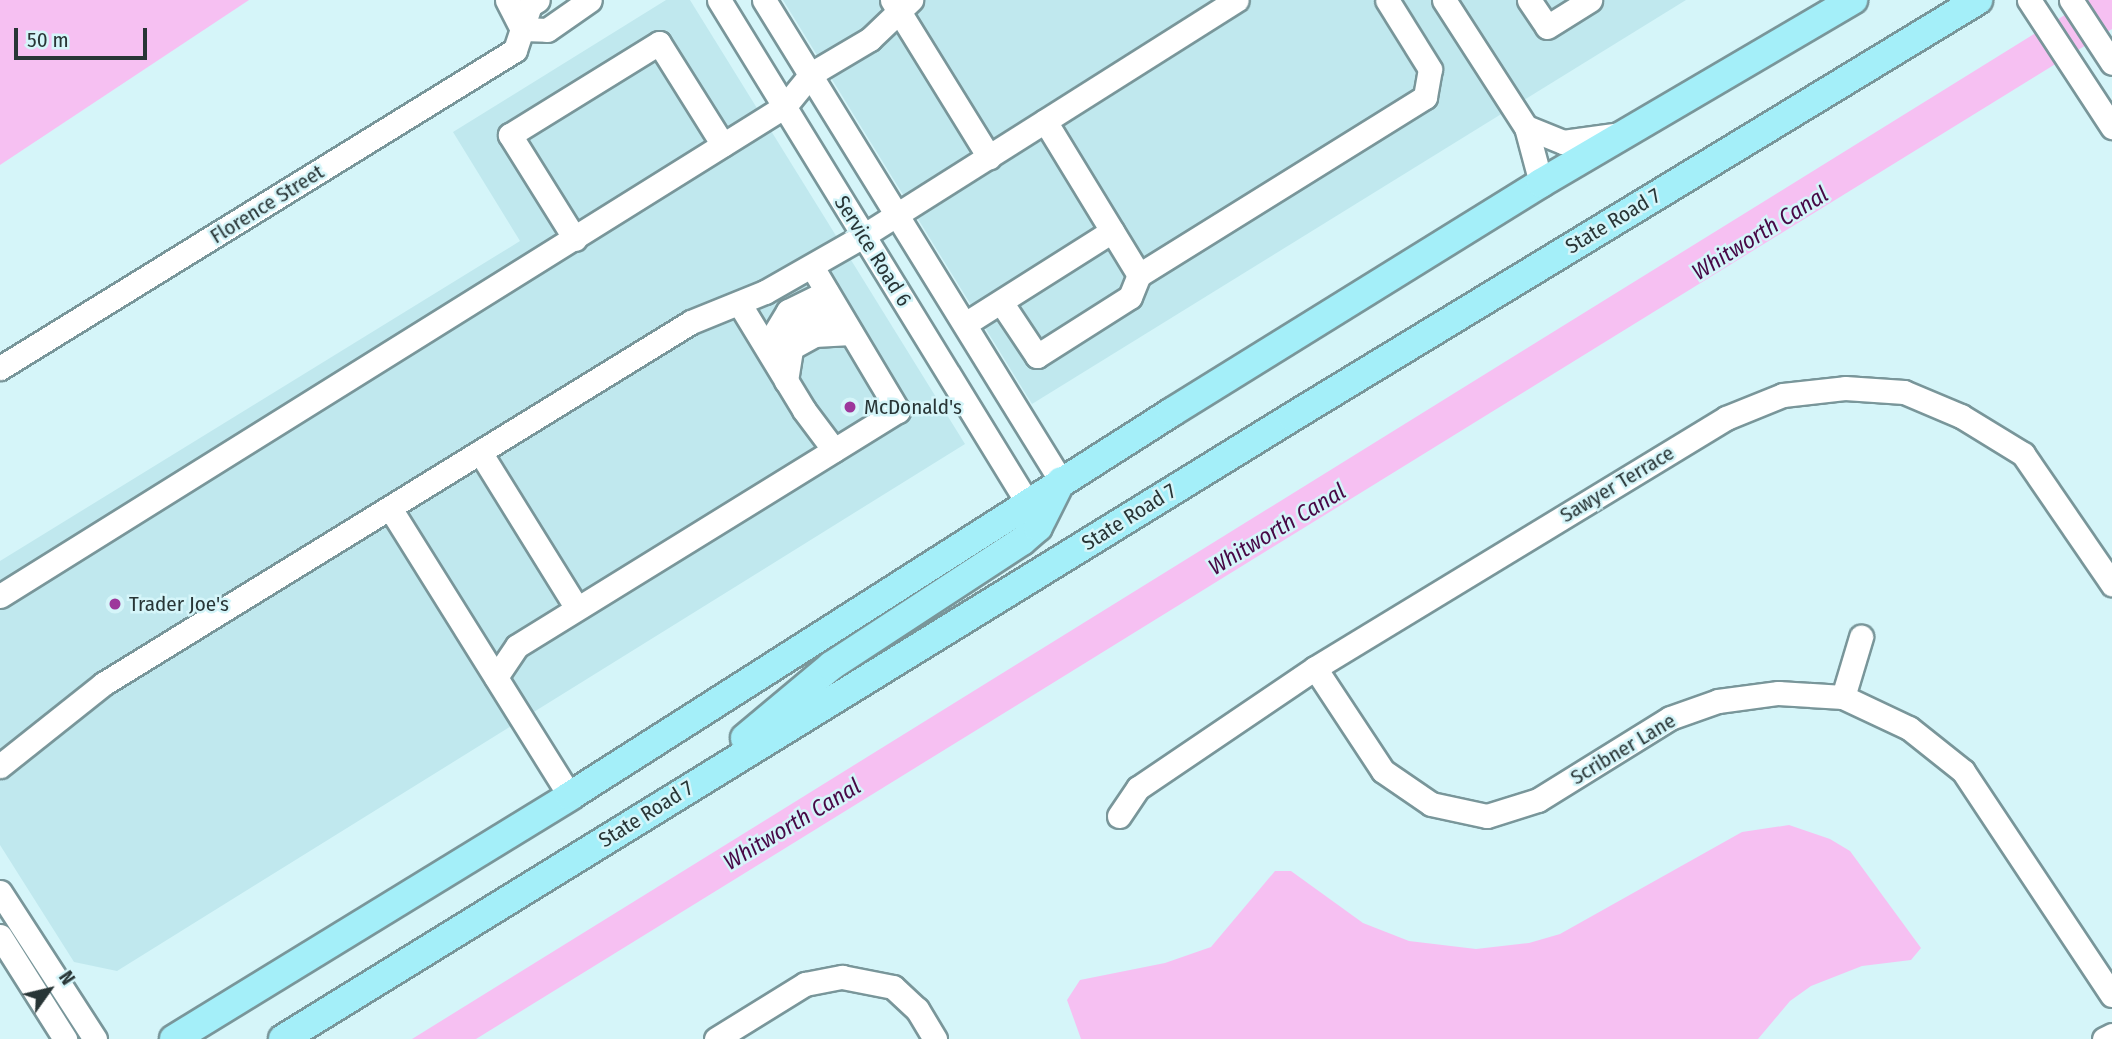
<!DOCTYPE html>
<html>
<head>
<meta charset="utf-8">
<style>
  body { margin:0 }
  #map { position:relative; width:2112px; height:1039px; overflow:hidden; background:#d5f5f9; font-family:"Fira Sans Condensed",sans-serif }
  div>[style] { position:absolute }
  .built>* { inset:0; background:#c0e8ee }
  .water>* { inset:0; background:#f6c0f2 }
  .roads { filter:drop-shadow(2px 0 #79969a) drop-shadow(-2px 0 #79969a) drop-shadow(0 2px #79969a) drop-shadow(0 -2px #79969a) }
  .minor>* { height:23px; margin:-11.5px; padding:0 11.5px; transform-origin:11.5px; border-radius:11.5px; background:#fff }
  .major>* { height:28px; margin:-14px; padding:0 14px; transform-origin:14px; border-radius:14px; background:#a4eff9 }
  .dots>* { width:19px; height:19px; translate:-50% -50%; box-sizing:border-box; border:4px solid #d5f5f9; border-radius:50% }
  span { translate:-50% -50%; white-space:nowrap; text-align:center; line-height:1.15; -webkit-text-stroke:5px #d5f5f9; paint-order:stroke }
  .street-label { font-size:21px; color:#283536 }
  .poi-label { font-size:21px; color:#283536 }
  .left { translate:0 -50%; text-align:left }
  .water-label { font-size:23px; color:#470846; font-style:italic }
  .north { position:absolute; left:14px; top:955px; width:70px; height:70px; -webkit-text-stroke:5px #d5f5f9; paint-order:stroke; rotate:56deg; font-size:19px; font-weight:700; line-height:28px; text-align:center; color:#283536 }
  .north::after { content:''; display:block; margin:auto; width:24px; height:32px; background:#283536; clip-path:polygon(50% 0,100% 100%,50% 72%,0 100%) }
  .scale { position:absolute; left:14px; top:28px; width:133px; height:32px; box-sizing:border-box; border:4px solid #283536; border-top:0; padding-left:9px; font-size:21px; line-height:24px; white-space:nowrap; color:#283536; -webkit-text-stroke:5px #d5f5f9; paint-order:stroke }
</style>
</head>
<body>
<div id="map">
  <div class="built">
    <i style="clip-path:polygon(666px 0,690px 0,965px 444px,117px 971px,74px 962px,0 845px,0 561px,520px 241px,453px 132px)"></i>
    <i style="clip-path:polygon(783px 0,1686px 0,1032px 404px)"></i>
  </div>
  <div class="water">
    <i style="clip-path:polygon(0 0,249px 0,0 165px)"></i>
    <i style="clip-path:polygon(2089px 0,2112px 0,2112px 29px,476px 1039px,412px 1039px)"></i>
    <i style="clip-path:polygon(1789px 825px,1830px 839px,1850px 851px,1921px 948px,1911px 960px,1862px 966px,1811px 986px,1790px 1001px,1758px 1039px,1081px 1039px,1067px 1000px,1080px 980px,1165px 963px,1211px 947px,1275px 871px,1291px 871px,1363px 923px,1409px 941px,1476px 949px,1529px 943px,1560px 934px,1742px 832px)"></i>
  </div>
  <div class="roads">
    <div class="minor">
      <i style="left:507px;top:0;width:33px;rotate:63deg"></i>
      <i style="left:719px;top:0;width:589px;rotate:58.47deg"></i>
      <i style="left:764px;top:0;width:565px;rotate:58.31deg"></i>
      <i style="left:892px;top:0;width:185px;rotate:58.3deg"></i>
      <i style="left:1444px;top:0;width:151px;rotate:57.2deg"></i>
      <i style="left:1526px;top:127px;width:58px;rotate:75deg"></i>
      <i style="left:1529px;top:0;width:32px;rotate:56deg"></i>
      <i style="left:1547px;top:27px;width:51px;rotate:-32.1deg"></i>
      <i style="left:2029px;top:0;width:152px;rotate:56.8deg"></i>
      <i style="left:2071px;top:0;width:75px;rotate:56.9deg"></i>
      <i style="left:522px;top:29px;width:25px;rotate:2deg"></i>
      <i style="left:547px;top:30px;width:52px;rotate:-34.9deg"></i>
      <i style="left:1045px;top:121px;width:180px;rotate:58.6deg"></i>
      <i style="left:1139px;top:275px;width:337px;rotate:-31.9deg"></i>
      <i style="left:1425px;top:97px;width:28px;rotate:-80deg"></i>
      <i style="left:1430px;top:69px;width:81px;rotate:-121.9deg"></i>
      <i style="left:1526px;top:127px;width:40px;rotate:22deg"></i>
      <i style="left:1563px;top:142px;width:59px;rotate:-7.9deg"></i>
      <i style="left:575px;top:239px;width:123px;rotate:-122deg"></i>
      <i style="left:510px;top:135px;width:175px;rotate:-31.7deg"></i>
      <i style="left:659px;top:43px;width:120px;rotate:57.9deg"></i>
      <i style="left:1001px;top:302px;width:65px;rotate:56.3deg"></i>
      <i style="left:1037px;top:356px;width:110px;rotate:-32.4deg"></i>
      <i style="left:1130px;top:297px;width:24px;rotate:-68deg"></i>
      <i style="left:739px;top:303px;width:125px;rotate:58.7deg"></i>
      <i style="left:804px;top:410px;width:50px;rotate:53.1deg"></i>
      <i style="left:965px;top:324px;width:174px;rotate:-32.3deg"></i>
      <i style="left:767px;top:346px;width:41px;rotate:-59deg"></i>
      <i style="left:788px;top:311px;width:43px;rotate:-26deg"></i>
      <i style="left:791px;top:348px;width:23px;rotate:-77deg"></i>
      <i style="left:796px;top:326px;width:14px;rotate:-39deg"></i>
      <i style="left:807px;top:317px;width:19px;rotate:-3deg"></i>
      <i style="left:826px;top:316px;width:25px;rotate:43deg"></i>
      <i style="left:0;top:368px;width:605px;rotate:-31.69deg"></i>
      <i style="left:515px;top:50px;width:47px;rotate:-71.6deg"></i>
      <i style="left:530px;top:5px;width:9px;rotate:-32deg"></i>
      <i style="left:786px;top:381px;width:33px;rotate:-81deg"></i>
      <i style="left:791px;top:348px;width:26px;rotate:-29deg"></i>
      <i style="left:814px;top:335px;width:37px;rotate:-3deg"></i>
      <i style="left:480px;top:452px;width:182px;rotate:58.2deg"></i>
      <i style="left:390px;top:508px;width:340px;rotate:58deg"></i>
      <i style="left:0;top:596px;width:925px;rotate:-31.97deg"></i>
      <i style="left:785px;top:106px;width:41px;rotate:-50.9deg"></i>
      <i style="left:811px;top:74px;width:69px;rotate:-30.7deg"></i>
      <i style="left:870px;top:39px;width:57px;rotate:-43.6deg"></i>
      <i style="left:1315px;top:668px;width:123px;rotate:56.6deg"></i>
      <i style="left:1383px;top:771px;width:58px;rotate:34.5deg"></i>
      <i style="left:1431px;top:804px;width:57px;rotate:12.1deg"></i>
      <i style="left:1487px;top:816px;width:53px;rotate:-17.4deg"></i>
      <i style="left:1538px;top:800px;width:155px;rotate:-31.8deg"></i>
      <i style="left:1670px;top:718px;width:51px;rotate:-19.5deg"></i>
      <i style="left:1718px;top:701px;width:61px;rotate:-7.6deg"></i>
      <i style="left:1778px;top:693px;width:65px;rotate:3.5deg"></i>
      <i style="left:1843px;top:697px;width:73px;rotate:25.2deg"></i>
      <i style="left:1909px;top:728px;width:69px;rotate:38.5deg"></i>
      <i style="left:1963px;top:771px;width:269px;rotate:56.4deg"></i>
      <i style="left:496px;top:677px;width:37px;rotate:-56deg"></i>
      <i style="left:517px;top:646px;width:448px;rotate:-31.7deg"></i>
      <i style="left:898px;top:411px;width:168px;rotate:-120.8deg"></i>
      <i style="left:1843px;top:697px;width:63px;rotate:-73.3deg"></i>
      <i style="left:0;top:766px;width:132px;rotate:-38.5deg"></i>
      <i style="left:103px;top:684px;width:690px;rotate:-31.62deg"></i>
      <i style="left:691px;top:322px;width:80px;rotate:-22.1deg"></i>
      <i style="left:765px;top:292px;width:113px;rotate:-29.7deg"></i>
      <i style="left:863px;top:236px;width:442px;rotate:-32.3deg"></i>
      <i style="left:1119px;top:816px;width:34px;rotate:-56deg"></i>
      <i style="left:1138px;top:788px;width:214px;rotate:-34.1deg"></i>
      <i style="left:1315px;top:668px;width:481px;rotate:-31.3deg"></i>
      <i style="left:1726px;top:418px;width:61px;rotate:-22deg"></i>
      <i style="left:1783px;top:395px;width:62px;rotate:-6.4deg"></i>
      <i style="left:1845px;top:388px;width:59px;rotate:3.9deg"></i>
      <i style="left:1904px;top:392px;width:62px;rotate:22.8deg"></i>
      <i style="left:1961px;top:416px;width:73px;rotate:31.5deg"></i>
      <i style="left:2023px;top:454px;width:158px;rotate:55.6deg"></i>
      <i style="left:0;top:892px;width:175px;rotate:57.1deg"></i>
      <i style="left:0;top:936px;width:122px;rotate:57.7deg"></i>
      <i style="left:716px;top:1039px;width:105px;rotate:-31.7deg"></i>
      <i style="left:805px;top:984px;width:38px;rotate:-11deg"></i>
      <i style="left:842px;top:977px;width:52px;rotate:11.1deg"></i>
      <i style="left:893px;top:987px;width:33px;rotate:43deg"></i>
      <i style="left:917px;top:1009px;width:35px;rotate:59deg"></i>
      <i style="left:2104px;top:1039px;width:9px;rotate:-27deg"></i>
    </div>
    <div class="major">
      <i style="left:745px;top:738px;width:112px;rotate:-39.9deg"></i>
      <i style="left:831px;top:666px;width:228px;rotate:-33.2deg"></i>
      <i style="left:1022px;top:541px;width:21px;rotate:-41deg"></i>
      <i style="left:1038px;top:527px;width:51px;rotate:-63.4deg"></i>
      <i style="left:174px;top:1039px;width:465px;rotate:-31.5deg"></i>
      <i style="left:570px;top:796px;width:714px;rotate:-32.53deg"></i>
      <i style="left:1172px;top:412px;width:434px;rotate:-31.8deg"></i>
      <i style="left:1541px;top:183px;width:362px;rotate:-30.4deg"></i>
      <i style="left:283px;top:1039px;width:1185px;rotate:-31.65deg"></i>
      <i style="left:1292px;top:417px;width:803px;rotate:-31.29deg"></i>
    </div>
  </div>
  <div class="dots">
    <i style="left:850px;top:407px;background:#9d379b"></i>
    <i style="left:115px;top:604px;background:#9d379b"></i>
  </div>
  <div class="street-label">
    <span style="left:267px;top:204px;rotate:-32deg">Florence Street</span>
    <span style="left:1613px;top:221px;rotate:-31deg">State Road 7</span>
    <span style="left:873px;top:251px;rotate:58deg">Service Road 6</span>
    <span style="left:1617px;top:484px;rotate:-31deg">Sawyer Terrace</span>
    <span style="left:1129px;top:517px;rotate:-32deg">State Road 7</span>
    <span style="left:1623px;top:749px;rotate:-31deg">Scribner Lane</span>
    <span style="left:646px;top:814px;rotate:-32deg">State Road 7</span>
  </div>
  <div class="poi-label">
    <span class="left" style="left:864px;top:407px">McDonald's</span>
    <span class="left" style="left:129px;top:604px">Trader Joe's</span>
  </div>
  <div class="water-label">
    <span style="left:1760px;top:233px;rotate:-32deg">Whitworth Canal</span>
    <span style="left:1277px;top:529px;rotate:-31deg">Whitworth Canal</span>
    <span style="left:792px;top:824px;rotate:-31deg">Whitworth Canal</span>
  </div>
  <div class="north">N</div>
  <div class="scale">50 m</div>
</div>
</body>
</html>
